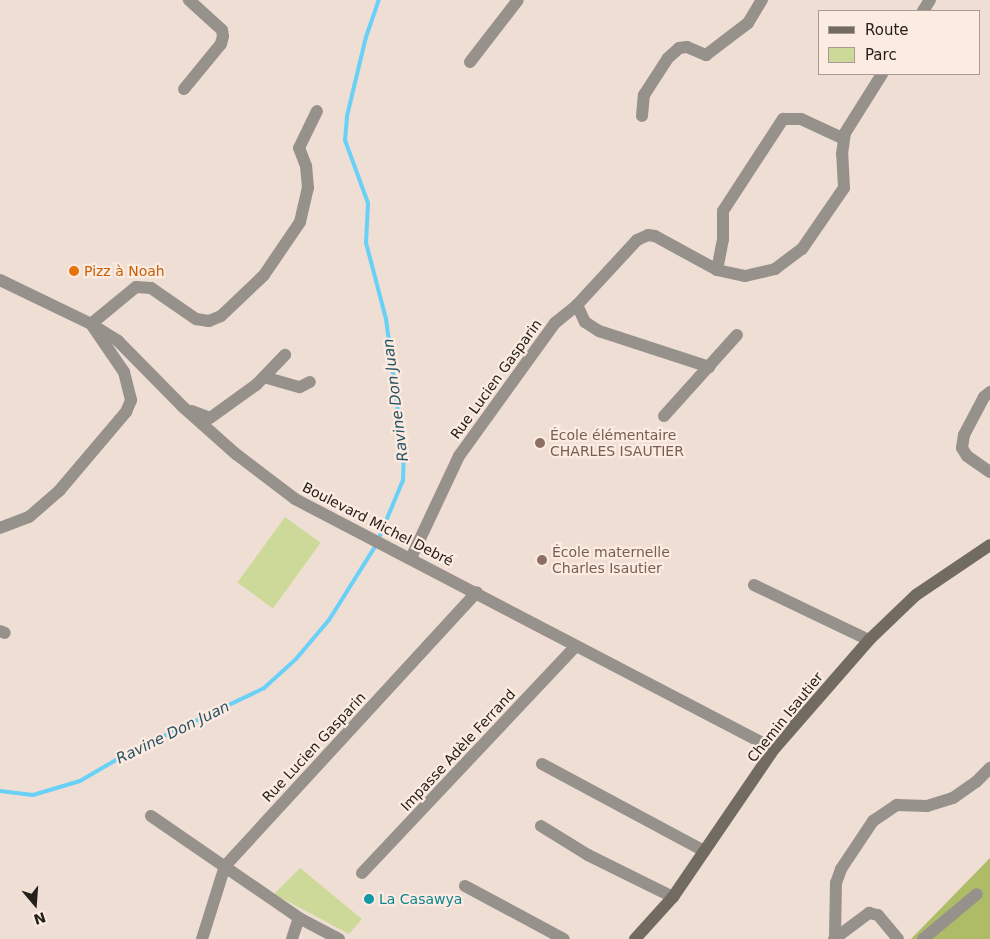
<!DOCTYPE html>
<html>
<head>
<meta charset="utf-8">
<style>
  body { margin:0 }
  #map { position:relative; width:990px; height:939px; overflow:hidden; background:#efded3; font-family:"DejaVu Sans",sans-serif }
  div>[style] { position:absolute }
  .green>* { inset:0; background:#cdd998; transform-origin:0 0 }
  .forest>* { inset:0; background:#aebc67 }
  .stream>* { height:4px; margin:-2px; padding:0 2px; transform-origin:2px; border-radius:2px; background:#69d0f8 }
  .minor>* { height:12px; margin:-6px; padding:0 6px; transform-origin:6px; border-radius:6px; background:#96918b }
  .secondary>* { height:12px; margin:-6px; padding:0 6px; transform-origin:6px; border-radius:6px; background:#716b62 }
  .dots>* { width:14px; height:14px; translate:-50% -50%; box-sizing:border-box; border:2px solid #fcebe0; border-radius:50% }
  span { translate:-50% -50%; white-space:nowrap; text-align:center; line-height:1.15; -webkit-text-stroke:4.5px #fcebe0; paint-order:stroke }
  .food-label { font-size:14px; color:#c56008 }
  .left { translate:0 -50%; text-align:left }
  .street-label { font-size:14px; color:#26201c }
  .education-label { font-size:14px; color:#785e54 }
  .culture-label { font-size:14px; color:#0d838f }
  .water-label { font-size:15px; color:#275364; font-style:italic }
  .legend { position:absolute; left:818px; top:10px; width:162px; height:65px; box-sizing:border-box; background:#fcebe0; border:1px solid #a69a92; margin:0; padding:6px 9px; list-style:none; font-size:15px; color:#26201c }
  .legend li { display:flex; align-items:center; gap:10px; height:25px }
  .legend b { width:25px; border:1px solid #a69a92 }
  .north { position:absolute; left:10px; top:879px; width:50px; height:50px; -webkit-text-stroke:4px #fcebe0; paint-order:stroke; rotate:162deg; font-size:14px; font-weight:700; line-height:20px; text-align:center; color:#26201c }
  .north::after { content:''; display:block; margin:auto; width:18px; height:22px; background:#26201c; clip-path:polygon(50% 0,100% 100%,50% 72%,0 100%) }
</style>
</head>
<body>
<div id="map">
  <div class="green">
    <i style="left:285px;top:517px;width:44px;height:81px;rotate:36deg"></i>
    <i style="clip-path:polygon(300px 868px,362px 919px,349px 934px,274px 894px)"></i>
  </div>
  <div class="forest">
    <i style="clip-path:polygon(990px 858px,990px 939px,911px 939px)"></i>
  </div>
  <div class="stream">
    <i style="left:0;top:791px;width:33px;rotate:7deg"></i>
    <i style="left:33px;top:795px;width:49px;rotate:-16.6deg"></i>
    <i style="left:80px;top:781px;width:56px;rotate:-30.3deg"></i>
    <i style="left:128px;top:753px;width:151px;rotate:-25.5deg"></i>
    <i style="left:264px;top:688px;width:43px;rotate:-42.2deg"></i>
    <i style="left:296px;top:659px;width:51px;rotate:-49.8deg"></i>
    <i style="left:329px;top:620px;width:89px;rotate:-57.9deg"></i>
    <i style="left:376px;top:545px;width:70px;rotate:-67.4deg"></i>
    <i style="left:403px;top:480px;width:23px;rotate:-88deg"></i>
    <i style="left:404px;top:457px;width:139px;rotate:-97.4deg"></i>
    <i style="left:386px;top:319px;width:79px;rotate:-104.7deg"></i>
    <i style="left:366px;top:243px;width:40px;rotate:-87.1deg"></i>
    <i style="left:368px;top:203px;width:67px;rotate:-110.1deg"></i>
    <i style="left:345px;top:140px;width:24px;rotate:-85deg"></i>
    <i style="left:347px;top:116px;width:81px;rotate:-76.5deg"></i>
    <i style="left:366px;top:37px;width:39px;rotate:-71deg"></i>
  </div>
  <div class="minor">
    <i style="left:923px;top:11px;width:13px;rotate:-58deg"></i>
    <i style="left:470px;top:62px;width:78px;rotate:-52.3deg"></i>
    <i style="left:184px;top:89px;width:58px;rotate:-50.6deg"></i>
    <i style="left:221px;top:44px;width:8px;rotate:-76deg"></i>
    <i style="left:223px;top:36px;width:6px;rotate:-99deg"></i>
    <i style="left:222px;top:30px;width:45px;rotate:-137.7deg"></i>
    <i style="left:642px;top:116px;width:21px;rotate:-85deg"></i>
    <i style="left:644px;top:95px;width:44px;rotate:-57deg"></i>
    <i style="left:668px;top:58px;width:15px;rotate:-42deg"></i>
    <i style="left:679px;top:48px;width:8px;rotate:-7deg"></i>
    <i style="left:687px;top:47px;width:21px;rotate:23deg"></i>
    <i style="left:706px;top:55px;width:53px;rotate:-37.3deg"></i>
    <i style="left:748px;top:23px;width:27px;rotate:-59deg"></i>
    <i style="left:717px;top:270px;width:32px;rotate:-79deg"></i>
    <i style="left:723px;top:239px;width:28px;rotate:-90deg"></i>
    <i style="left:723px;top:211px;width:110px;rotate:-56.9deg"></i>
    <i style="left:783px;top:119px;width:18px"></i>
    <i style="left:801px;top:119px;width:47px;rotate:24.9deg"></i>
    <i style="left:0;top:280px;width:101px;rotate:25.8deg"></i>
    <i style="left:91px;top:324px;width:32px;rotate:32deg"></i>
    <i style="left:118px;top:341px;width:93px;rotate:45.4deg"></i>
    <i style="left:183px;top:407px;width:71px;rotate:41.6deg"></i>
    <i style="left:236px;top:454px;width:74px;rotate:37.3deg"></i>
    <i style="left:295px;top:499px;width:540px;rotate:27.56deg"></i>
    <i style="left:577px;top:305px;width:19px;rotate:65deg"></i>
    <i style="left:585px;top:322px;width:17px;rotate:33deg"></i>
    <i style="left:599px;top:331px;width:116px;rotate:18.1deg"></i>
    <i style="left:264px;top:377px;width:37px;rotate:16deg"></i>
    <i style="left:300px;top:387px;width:11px;rotate:-27deg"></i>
    <i style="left:990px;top:392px;width:8px;rotate:140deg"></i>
    <i style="left:984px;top:397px;width:43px;rotate:117.8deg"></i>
    <i style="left:964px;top:435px;width:13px;rotate:99deg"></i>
    <i style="left:962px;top:448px;width:9px;rotate:58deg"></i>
    <i style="left:967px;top:456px;width:28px;rotate:35deg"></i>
    <i style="left:192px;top:411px;width:19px;rotate:21deg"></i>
    <i style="left:210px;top:418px;width:57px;rotate:-35.7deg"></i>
    <i style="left:256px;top:385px;width:42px;rotate:-46deg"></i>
    <i style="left:664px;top:416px;width:109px;rotate:-48deg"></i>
    <i style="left:0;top:528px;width:31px;rotate:-21deg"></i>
    <i style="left:29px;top:517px;width:40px;rotate:-41deg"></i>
    <i style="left:59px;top:491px;width:104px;rotate:-49.7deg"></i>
    <i style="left:126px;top:412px;width:13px;rotate:-67deg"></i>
    <i style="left:131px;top:400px;width:29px;rotate:-104deg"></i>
    <i style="left:124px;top:372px;width:58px;rotate:-124.5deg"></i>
    <i style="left:91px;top:324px;width:58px;rotate:-39.4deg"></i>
    <i style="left:136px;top:287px;width:15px;rotate:4deg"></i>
    <i style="left:151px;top:288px;width:55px;rotate:34.6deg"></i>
    <i style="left:196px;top:319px;width:13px;rotate:9deg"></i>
    <i style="left:209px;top:321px;width:13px;rotate:-23deg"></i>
    <i style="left:221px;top:316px;width:59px;rotate:-43.6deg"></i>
    <i style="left:264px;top:275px;width:64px;rotate:-55.8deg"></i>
    <i style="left:300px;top:222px;width:35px;rotate:-77deg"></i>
    <i style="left:308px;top:188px;width:22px;rotate:-95deg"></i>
    <i style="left:306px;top:166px;width:19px;rotate:-111deg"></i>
    <i style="left:299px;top:148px;width:41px;rotate:-64.1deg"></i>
    <i style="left:411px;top:558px;width:113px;rotate:-64.8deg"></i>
    <i style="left:459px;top:456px;width:164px;rotate:-54.2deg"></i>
    <i style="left:555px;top:323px;width:28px;rotate:-39deg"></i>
    <i style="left:577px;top:305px;width:88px;rotate:-47.3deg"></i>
    <i style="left:637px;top:240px;width:12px;rotate:-24deg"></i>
    <i style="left:648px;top:235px;width:7px;rotate:8deg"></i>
    <i style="left:655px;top:236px;width:71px;rotate:28.7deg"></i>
    <i style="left:717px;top:270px;width:29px;rotate:12deg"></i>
    <i style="left:745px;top:276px;width:31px;rotate:-13deg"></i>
    <i style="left:775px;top:269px;width:34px;rotate:-37deg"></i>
    <i style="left:802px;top:249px;width:74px;rotate:-55.5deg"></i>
    <i style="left:844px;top:188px;width:34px;rotate:-93deg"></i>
    <i style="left:842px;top:154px;width:21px;rotate:-82deg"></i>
    <i style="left:845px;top:133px;width:70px;rotate:-57.9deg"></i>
    <i style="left:754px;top:585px;width:127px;rotate:25.6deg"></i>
    <i style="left:0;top:631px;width:5px;rotate:22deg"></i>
    <i style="left:542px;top:764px;width:184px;rotate:28.2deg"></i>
    <i style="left:151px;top:816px;width:182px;rotate:34.5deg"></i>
    <i style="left:301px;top:919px;width:43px;rotate:27.8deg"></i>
    <i style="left:541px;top:826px;width:55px;rotate:31.7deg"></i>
    <i style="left:588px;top:855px;width:95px;rotate:26.3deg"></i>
    <i style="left:362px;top:873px;width:311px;rotate:-46.7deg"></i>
    <i style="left:465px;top:886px;width:112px;rotate:28.2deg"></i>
    <i style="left:835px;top:938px;width:55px;rotate:-89deg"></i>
    <i style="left:836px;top:883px;width:15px;rotate:-70deg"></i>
    <i style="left:841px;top:869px;width:58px;rotate:-56.3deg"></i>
    <i style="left:873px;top:821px;width:29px;rotate:-34deg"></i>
    <i style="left:897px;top:805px;width:30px;rotate:2deg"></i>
    <i style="left:927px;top:806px;width:27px;rotate:-17deg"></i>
    <i style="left:953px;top:798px;width:28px;rotate:-35deg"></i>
    <i style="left:976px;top:782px;width:20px;rotate:-45deg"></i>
    <i style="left:202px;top:939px;width:77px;rotate:-72.5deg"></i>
    <i style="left:225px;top:866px;width:372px;rotate:-47.4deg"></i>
    <i style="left:292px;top:939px;width:22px;rotate:-72deg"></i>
    <i style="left:834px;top:939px;width:44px;rotate:-36.6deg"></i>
    <i style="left:869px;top:913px;width:9px;rotate:13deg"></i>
    <i style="left:878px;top:915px;width:31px;rotate:50deg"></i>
    <i style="left:923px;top:939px;width:70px;rotate:-39.8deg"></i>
  </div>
  <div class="secondary">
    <i style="left:635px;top:939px;width:57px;rotate:-47.9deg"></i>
    <i style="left:673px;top:897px;width:179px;rotate:-55.7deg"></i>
    <i style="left:774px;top:749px;width:145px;rotate:-48.9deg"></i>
    <i style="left:869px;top:640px;width:65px;rotate:-43.8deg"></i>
    <i style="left:916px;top:595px;width:89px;rotate:-34deg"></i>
  </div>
  <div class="dots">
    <i style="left:74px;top:271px;background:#e8710a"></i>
    <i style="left:540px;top:443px;background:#8d6e63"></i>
    <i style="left:542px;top:560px;background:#8d6e63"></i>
    <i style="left:369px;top:899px;background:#0f9aa8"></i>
  </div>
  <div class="food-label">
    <span class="left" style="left:84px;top:271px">Pizz à Noah</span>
  </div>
  <div class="street-label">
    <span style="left:496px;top:379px;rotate:-54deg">Rue Lucien Gasparin</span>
    <span style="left:378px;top:524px;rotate:27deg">Boulevard Michel Debré</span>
    <span style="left:785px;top:717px;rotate:-51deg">Chemin Isautier</span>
    <span style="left:314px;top:747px;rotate:-47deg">Rue Lucien Gasparin</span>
    <span style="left:458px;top:750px;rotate:-47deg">Impasse Adèle Ferrand</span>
  </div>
  <div class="education-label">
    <span class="left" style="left:550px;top:443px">École élémentaire<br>CHARLES ISAUTIER</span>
    <span class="left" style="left:552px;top:560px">École maternelle<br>Charles Isautier</span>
  </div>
  <div class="culture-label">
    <span class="left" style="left:379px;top:899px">La Casawya</span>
  </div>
  <div class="water-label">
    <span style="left:396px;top:400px;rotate:-97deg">Ravine Don Juan</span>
    <span style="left:173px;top:733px;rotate:-26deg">Ravine Don Juan</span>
  </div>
  <ul class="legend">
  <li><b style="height:6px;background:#716b62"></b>Route</li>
  <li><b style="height:14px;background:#cdd998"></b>Parc</li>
  </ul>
  <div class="north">N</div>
</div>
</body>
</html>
